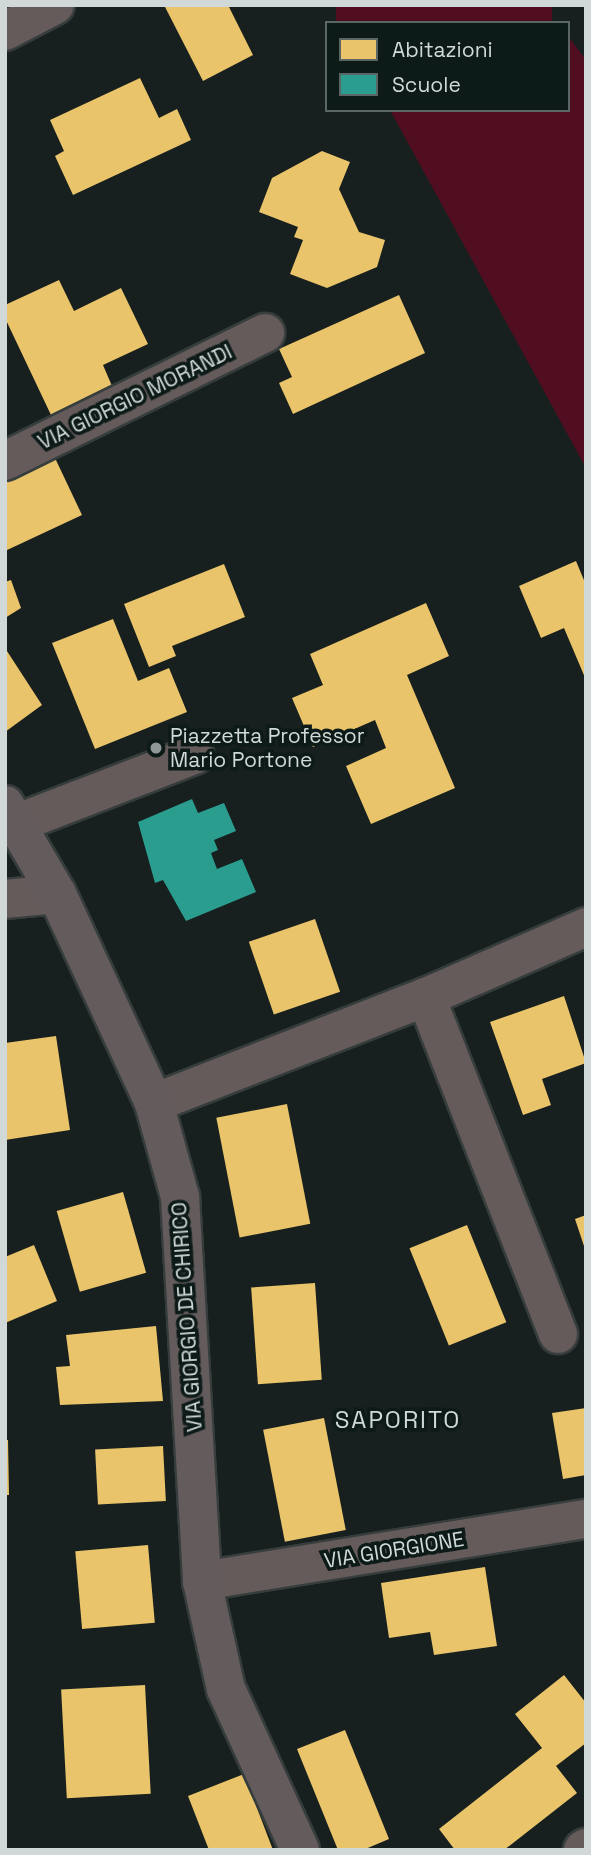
<!DOCTYPE html>
<html>
<head>
<meta charset="utf-8">
<style>
  body { margin:0 }
  #map { position:relative; width:591px; height:1855px; overflow:hidden; background:#18201f; font-family:"Space Grotesk",sans-serif }
  div>[style] { position:absolute }
  .green>* { inset:0; background:#510e20; transform-origin:0 0 }
  .homes>* { inset:0; background:#e9c46a; transform-origin:0 0 }
  .schools>* { inset:0; background:#2a9d8f }
  .roads { filter:drop-shadow(2px 0 #363d3c) drop-shadow(-2px 0 #363d3c) drop-shadow(0 2px #363d3c) drop-shadow(0 -2px #363d3c) }
  .minor>* { height:38px; margin:-19px; padding:0 19px; transform-origin:19px; border-radius:19px; background:#655b5b }
  .major>* { height:38px; margin:-19px; padding:0 19px; transform-origin:19px; border-radius:19px; background:#645c5c }
  .dots>* { width:19px; height:19px; translate:-50% -50%; box-sizing:border-box; border:4px solid #0c1a18; border-radius:50% }
  span { translate:-50% -50%; white-space:nowrap; text-align:center; line-height:1.15; -webkit-text-stroke:7px #0c1a18; paint-order:stroke }
  .street-label { font-size:21px; color:#d0d9d8 }
  .poi-label { font-size:21px; color:#d0d9d8 }
  .left { translate:0 -50%; text-align:left }
  .quarter-label { font-size:24px; color:#d0d9d8; letter-spacing:2px }
  .frame { position:absolute; inset:0; border:7px solid #d0d9d8; pointer-events:none }
  .legend { position:absolute; left:325px; top:21px; width:245px; height:91px; box-sizing:border-box; background:#0c1a18; border:2px solid #5a6665; margin:0; padding:9px 12px; list-style:none; font-size:21px; color:#d0d9d8 }
  .legend li { display:flex; align-items:center; gap:14px; height:35px }
  .legend b { width:35px; border:2px solid #5a6665 }
</style>
</head>
<body>
<div id="map">
  <div class="green">
    <i style="left:336px;top:5px;width:216px;height:20px"></i>
    <i style="clip-path:polygon(568px 36px,586px 60px,586px 468px,390px 110px,568px 110px)"></i>
  </div>
  <div class="homes">
    <i style="clip-path:polygon(164px 5px,228px 5px,253px 55px,203px 81px)"></i>
    <i style="clip-path:polygon(140px 78px,159px 118px,177px 109px,191px 140px,73px 195px,55px 156px,64px 151px,50px 120px)"></i>
    <i style="clip-path:polygon(322px 151px,350px 162px,339px 189px,359px 232px,385px 240px,377px 267px,327px 288px,290px 274px,303px 240px,294px 237px,298px 227px,259px 212px,272px 178px)"></i>
    <i style="clip-path:polygon(59px 280px,74px 311px,121px 288px,148px 344px,103px 365px,112px 386px,51px 415px,5px 318px,5px 305px)"></i>
    <i style="clip-path:polygon(399px 295px,425px 353px,293px 414px,279px 383px,292px 377px,279px 349px)"></i>
    <i style="clip-path:polygon(55px 458px,82px 515px,5px 551px,5px 481px)"></i>
    <i style="clip-path:polygon(576px 561px,586px 585px,586px 680px,564px 628px,541px 638px,519px 586px)"></i>
    <i style="clip-path:polygon(224px 564px,245px 617px,172px 646px,176px 656px,149px 667px,124px 604px)"></i>
    <i style="clip-path:polygon(11px 580px,21px 608px,5px 618px,5px 582px)"></i>
    <i style="clip-path:polygon(426px 603px,449px 656px,407px 675px,455px 788px,371px 824px,346px 766px,386px 748px,375px 720px,313px 747px,292px 698px,323px 685px,310px 654px)"></i>
    <i style="clip-path:polygon(113px 619px,138px 681px,169px 668px,187px 712px,95px 749px,52px 643px)"></i>
    <i style="clip-path:polygon(5px 648px,42px 705px,5px 732px)"></i>
    <i style="left:315px;top:919px;width:77px;height:70px;rotate:71deg"></i>
    <i style="clip-path:polygon(564px 996px,586px 1063px,542px 1079px,551px 1105px,523px 1115px,490px 1022px)"></i>
    <i style="clip-path:polygon(56px 1036px,70px 1130px,5px 1140px,5px 1043px)"></i>
    <i style="left:287px;top:1104px;width:122px;height:72px;rotate:79deg"></i>
    <i style="left:123px;top:1192px;width:84px;height:69px;rotate:74deg"></i>
    <i style="clip-path:polygon(586px 1215px,586px 1249px,585px 1249px,575px 1219px)"></i>
    <i style="left:467px;top:1225px;width:105px;height:62px;rotate:68deg"></i>
    <i style="clip-path:polygon(34px 1245px,57px 1301px,5px 1323px,5px 1257px)"></i>
    <i style="left:315px;top:1283px;width:97px;height:64px;rotate:86deg"></i>
    <i style="clip-path:polygon(156px 1326px,163px 1401px,60px 1405px,56px 1367px,70px 1366px,66px 1335px)"></i>
    <i style="clip-path:polygon(586px 1408px,586px 1475px,563px 1479px,552px 1413px)"></i>
    <i style="left:324px;top:1418px;width:114px;height:62px;rotate:79deg"></i>
    <i style="clip-path:polygon(5px 1440px,8px 1440px,9px 1495px,5px 1495px)"></i>
    <i style="left:163px;top:1446px;width:55px;height:68px;rotate:87deg"></i>
    <i style="left:148px;top:1545px;width:78px;height:73px;rotate:85deg"></i>
    <i style="clip-path:polygon(485px 1567px,497px 1646px,434px 1655px,430px 1632px,389px 1638px,381px 1583px)"></i>
    <i style="clip-path:polygon(564px 1675px,586px 1703px,586px 1743px,556px 1766px,577px 1793px,504px 1850px,455px 1850px,439px 1829px,542px 1748px,515px 1714px)"></i>
    <i style="left:145px;top:1685px;width:109px;height:84px;rotate:87deg"></i>
    <i style="clip-path:polygon(345px 1730px,389px 1839px,363px 1850px,338px 1850px,297px 1749px)"></i>
    <i style="clip-path:polygon(244px 1774px,273px 1850px,209px 1850px,188px 1796px)"></i>
  </div>
  <div class="schools">
    <i style="clip-path:polygon(192px 799px,198px 813px,224px 803px,236px 831px,214px 840px,218px 850px,211px 853px,217px 869px,242px 859px,256px 892px,186px 921px,163px 880px,155px 883px,138px 822px)"></i>
  </div>
  <div class="roads">
    <div class="minor">
      <i style="left:5px;top:31px;width:56px;rotate:-27.5deg"></i>
      <i style="left:5px;top:461px;width:290px;rotate:-26.2deg"></i>
      <i style="left:18px;top:823px;width:189px;rotate:-21.1deg"></i>
      <i style="left:5px;top:899px;width:52px;rotate:-5.5deg"></i>
      <i style="left:426px;top:997px;width:362px;rotate:68.6deg"></i>
      <i style="left:154px;top:1103px;width:292px;rotate:-21.3deg"></i>
      <i style="left:426px;top:997px;width:175px;rotate:-23.6deg"></i>
      <i style="left:202px;top:1581px;width:389px;rotate:-9.2deg"></i>
      <i style="left:583px;top:1850px;width:4px;rotate:-34deg"></i>
    </div>
    <div class="major">
      <i style="left:5px;top:805px;width:103px;rotate:59.7deg"></i>
      <i style="left:57px;top:894px;width:230px;rotate:65.1deg"></i>
      <i style="left:154px;top:1103px;width:98px;rotate:74.5deg"></i>
      <i style="left:180px;top:1197px;width:385px;rotate:86.7deg"></i>
      <i style="left:202px;top:1581px;width:111px;rotate:77.5deg"></i>
      <i style="left:226px;top:1689px;width:177px;rotate:65.3deg"></i>
    </div>
  </div>
  <div class="dots">
    <i style="left:156px;top:748px;background:#909897"></i>
  </div>
  <div class="street-label">
    <span style="left:135px;top:397px;rotate:-26deg">VIA GIORGIO MORANDI</span>
    <span style="left:187px;top:1317px;rotate:-94deg">VIA GIORGIO DE CHIRICO</span>
    <span style="left:394px;top:1550px;rotate:-9deg">VIA GIORGIONE</span>
  </div>
  <div class="poi-label">
    <span class="left" style="left:170px;top:748px">Piazzetta Professor<br>Mario Portone</span>
  </div>
  <div class="quarter-label">
    <span style="left:398px;top:1420px">SAPORITO</span>
  </div>
  <div class="frame"></div>
  <ul class="legend">
  <li><b style="height:19px;background:#e9c46a"></b>Abitazioni</li>
  <li><b style="height:19px;background:#2a9d8f"></b>Scuole</li>
  </ul>
</div>
</body>
</html>
